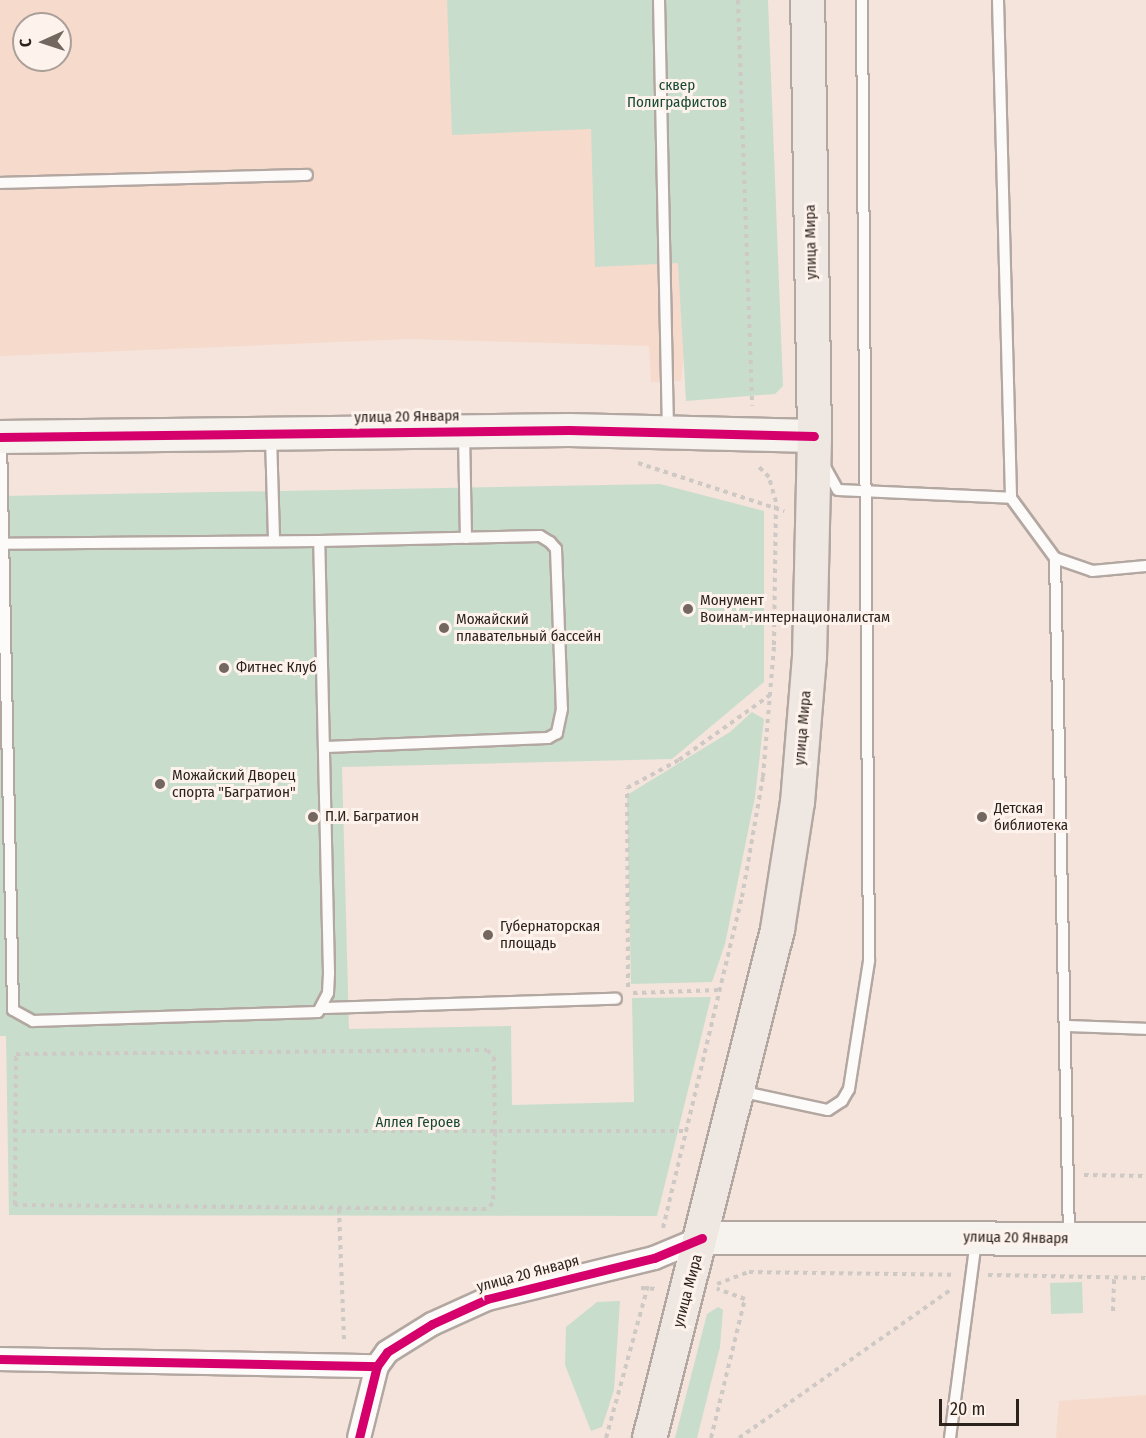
<!DOCTYPE html>
<html>
<head>
<meta charset="utf-8">
<style>
  body { margin:0 }
  #map { position:relative; width:1146px; height:1438px; overflow:hidden; background:#f4e4dc; font-family:"Fira Sans Condensed",sans-serif }
  div>[style] { position:absolute }
  .built>* { inset:0; background:#f6dacc }
  .green>* { inset:0; background:#c9ddcd; transform-origin:0 0 }
  .path>* { height:4px; margin-top:-2px; transform-origin:0; background:repeating-linear-gradient(90deg,#cec9c4 0 4.5px,transparent 0 9px) }
  .roads { filter:drop-shadow(2px 0 #b3a7a1) drop-shadow(-2px 0 #b3a7a1) drop-shadow(0 2px #b3a7a1) drop-shadow(0 -2px #b3a7a1) }
  .lane>* { height:10px; margin:-5px; padding:0 5px; transform-origin:5px; border-radius:5px; background:#fdfbfa }
  .street>* { height:22px; margin:-11px; padding:0 11px; transform-origin:11px; border-radius:11px; background:#fdfbfa }
  .secondary>* { height:32px; margin:-16px; padding:0 16px; transform-origin:16px; border-radius:16px; background:#f6f2ee }
  .primary>* { height:33px; margin:-16.5px; padding:0 16.5px; transform-origin:16.5px; border-radius:16.5px; background:#efe8e2 }
  .cycleway>* { height:9px; margin:-4.5px; padding:0 4.5px; transform-origin:4.5px; border-radius:4.5px; background:#d6006c }
  .dots>* { width:16px; height:16px; translate:-50% -50%; box-sizing:border-box; border:3px solid #fef2ec; border-radius:50% }
  span { translate:-50% -50%; white-space:nowrap; text-align:center; line-height:1.15; -webkit-text-stroke:6px #fef2ec; paint-order:stroke }
  .park-label { font-size:15px; color:#164834 }
  .street-label { font-size:15px; color:#2d231d }
  .poi-label { font-size:15px; color:#2d231d }
  .left { translate:0 -50%; text-align:left }
  .north { position:absolute; left:12px; top:12px; width:60px; height:60px; box-sizing:border-box; background:#fef2ec; border:2px solid #aa9f99; border-radius:50%; rotate:267deg; font-size:16px; font-weight:700; line-height:24px; text-align:center; color:#2d231d }
  .north::after { content:''; display:block; margin:auto; width:21px; height:27px; background:#736760; clip-path:polygon(50% 0,100% 100%,50% 72%,0 100%) }
  .scale { position:absolute; left:939px; top:1399px; width:80px; height:27px; box-sizing:border-box; border:3px solid #2d231d; border-top:0; padding-left:8px; font-size:18px; line-height:21px; white-space:nowrap; color:#2d231d; -webkit-text-stroke:4px #fef2ec; paint-order:stroke }
</style>
</head>
<body>
<div id="map">
  <div class="built">
    <i style="clip-path:polygon(evenodd,0 0,725px 0,681px 381px,651px 382px,649px 346px,410px 339px,0 356px,0 0,24px 24px,60px 24px,60px 60px,24px 60px,24px 24px)"></i>
    <i style="clip-path:polygon(1146px 1395px,1146px 1438px,1056px 1438px,1059px 1401px)"></i>
  </div>
  <div class="green">
    <i style="clip-path:polygon(447px 0,768px 0,783px 386px,775px 394px,686px 401px,678px 263px,595px 267px,591px 129px,452px 135px)"></i>
    <i style="clip-path:polygon(660px 484px,764px 511px,764px 682px,672px 759px,342px 767px,349px 1029px,511px 1026px,512px 1105px,634px 1102px,632px 998px,711px 997px,657px 1216px,9px 1215px,6px 1036px,0 1036px,0 496px)"></i>
    <i style="clip-path:polygon(752px 712px,764px 719px,755px 797px,725px 944px,712px 982px,631px 984px,627px 795px,730px 732px)"></i>
    <i style="left:1082px;top:1282px;width:31px;height:32px;rotate:88deg"></i>
    <i style="clip-path:polygon(620px 1301px,614px 1390px,602px 1427px,591px 1431px,565px 1365px,566px 1327px,597px 1302px)"></i>
    <i style="clip-path:polygon(718px 1307px,723px 1310px,720px 1347px,697px 1438px,675px 1438px,707px 1314px)"></i>
  </div>
  <div class="path">
    <i style="left:738px;top:0;width:406px;rotate:88deg"></i>
    <i style="left:638px;top:463px;width:154px;rotate:18.2deg"></i>
    <i style="left:628px;top:987px;width:199px;rotate:-90.3deg"></i>
    <i style="left:627px;top:788px;width:59px;rotate:-28.3deg"></i>
    <i style="left:679px;top:760px;width:112px;rotate:-35.5deg"></i>
    <i style="left:633px;top:993px;width:86px;rotate:-2deg"></i>
    <i style="left:487px;top:1050px;width:10px;rotate:45deg"></i>
    <i style="left:494px;top:1057px;width:75px;rotate:89.2deg"></i>
    <i style="left:495px;top:1132px;width:71px;rotate:91.6deg"></i>
    <i style="left:493px;top:1203px;width:9px;rotate:139deg"></i>
    <i style="left:486px;top:1209px;width:471px;rotate:-179.5deg"></i>
    <i style="left:15px;top:1205px;width:151px;rotate:-89.6deg"></i>
    <i style="left:16px;top:1054px;width:471px;rotate:-0.5deg"></i>
    <i style="left:13px;top:1131px;width:671px"></i>
    <i style="left:1084px;top:1175px;width:62px;rotate:0.9deg"></i>
    <i style="left:339px;top:1209px;width:132px;rotate:87.8deg"></i>
    <i style="left:663px;top:1228px;width:340px;rotate:-76.6deg"></i>
    <i style="left:742px;top:897px;width:122px;rotate:-80.1deg"></i>
    <i style="left:763px;top:777px;width:132px;rotate:-85.2deg"></i>
    <i style="left:774px;top:645px;width:143px;rotate:-89.2deg"></i>
    <i style="left:776px;top:502px;width:26px;rotate:-106deg"></i>
    <i style="left:769px;top:477px;width:17px;rotate:-135deg"></i>
    <i style="left:988px;top:1275px;width:158px;rotate:1.1deg"></i>
    <i style="left:717px;top:1284px;width:34px;rotate:-21deg"></i>
    <i style="left:749px;top:1272px;width:204px;rotate:0.8deg"></i>
    <i style="left:641px;top:1288px;width:16px;rotate:4deg"></i>
    <i style="left:1113px;top:1311px;width:34px;rotate:-88deg"></i>
    <i style="left:606px;top:1438px;width:158px;rotate:-74.6deg"></i>
    <i style="left:711px;top:1438px;width:143px;rotate:-76.3deg"></i>
    <i style="left:745px;top:1299px;width:30px;rotate:-160deg"></i>
    <i style="left:739px;top:1438px;width:260px;rotate:-35deg"></i>
  </div>
  <div class="roads">
    <div class="lane">
      <i style="left:659px;top:0;width:429px;rotate:88.8deg"></i>
      <i style="left:998px;top:0;width:498px;rotate:88.5deg"></i>
      <i style="left:1011px;top:498px;width:74px;rotate:53.7deg"></i>
      <i style="left:1055px;top:558px;width:678px;rotate:88.82deg"></i>
      <i style="left:0;top:183px;width:307px;rotate:-1.5deg"></i>
      <i style="left:464px;top:434px;width:104px;rotate:88.9deg"></i>
      <i style="left:271px;top:437px;width:100px;rotate:88.3deg"></i>
      <i style="left:1px;top:440px;width:570px;rotate:88.79deg"></i>
      <i style="left:13px;top:1010px;width:23px;rotate:29deg"></i>
      <i style="left:33px;top:1021px;width:285px;rotate:-1.8deg"></i>
      <i style="left:318px;top:1012px;width:21px;rotate:-62deg"></i>
      <i style="left:328px;top:993px;width:20px;rotate:-87deg"></i>
      <i style="left:329px;top:973px;width:432px;rotate:-91.3deg"></i>
      <i style="left:319px;top:541px;width:316px;rotate:179.5deg"></i>
      <i style="left:825px;top:467px;width:26px;rotate:61deg"></i>
      <i style="left:838px;top:490px;width:173px;rotate:2.6deg"></i>
      <i style="left:319px;top:541px;width:221px;rotate:-1.3deg"></i>
      <i style="left:540px;top:536px;width:12px;rotate:31deg"></i>
      <i style="left:550px;top:542px;width:9px;rotate:49deg"></i>
      <i style="left:556px;top:549px;width:160px;rotate:87.9deg"></i>
      <i style="left:562px;top:709px;width:25px;rotate:102deg"></i>
      <i style="left:557px;top:733px;width:10px;rotate:151deg"></i>
      <i style="left:548px;top:738px;width:223px;rotate:177.7deg"></i>
      <i style="left:1055px;top:558px;width:39px;rotate:19deg"></i>
      <i style="left:1092px;top:571px;width:54px;rotate:-5.3deg"></i>
      <i style="left:322px;top:1008px;width:294px;rotate:-1.8deg"></i>
      <i style="left:1066px;top:1026px;width:80px;rotate:2.1deg"></i>
      <i style="left:739px;top:1091px;width:91px;rotate:12.1deg"></i>
      <i style="left:828px;top:1110px;width:17px;rotate:-33deg"></i>
      <i style="left:842px;top:1101px;width:14px;rotate:-60deg"></i>
      <i style="left:849px;top:1089px;width:130px;rotate:-81.1deg"></i>
      <i style="left:869px;top:961px;width:961px;rotate:-90.42deg"></i>
      <i style="left:950px;top:1438px;width:199px;rotate:-82.5deg"></i>
    </div>
    <div class="street">
      <i style="left:0;top:1359px;width:377px;rotate:1.1deg"></i>
      <i style="left:359px;top:1438px;width:74px;rotate:-76deg"></i>
      <i style="left:377px;top:1366px;width:17px;rotate:-54deg"></i>
      <i style="left:387px;top:1352px;width:53px;rotate:-31.9deg"></i>
      <i style="left:432px;top:1324px;width:60px;rotate:-24.4deg"></i>
      <i style="left:487px;top:1299px;width:172px;rotate:-13.8deg"></i>
      <i style="left:654px;top:1258px;width:52px;rotate:-22.6deg"></i>
    </div>
    <div class="secondary">
      <i style="left:0;top:437px;width:569px;rotate:-0.7deg"></i>
      <i style="left:569px;top:430px;width:245px;rotate:1.4deg"></i>
      <i style="left:702px;top:1238px;width:444px;rotate:0.1deg"></i>
    </div>
    <div class="primary">
      <i style="left:649px;top:1438px;width:525px;rotate:-75.88deg"></i>
      <i style="left:777px;top:929px;width:129px;rotate:-81.1deg"></i>
      <i style="left:797px;top:802px;width:145px;rotate:-85.3deg"></i>
      <i style="left:809px;top:657px;width:221px;rotate:-88.7deg"></i>
      <i style="left:814px;top:436px;width:436px;rotate:-90.9deg"></i>
    </div>
  </div>
  <div class="cycleway">
    <i style="left:0;top:437px;width:569px;rotate:-0.7deg"></i>
    <i style="left:569px;top:430px;width:245px;rotate:1.4deg"></i>
    <i style="left:0;top:1359px;width:377px;rotate:1.1deg"></i>
    <i style="left:359px;top:1438px;width:74px;rotate:-76deg"></i>
    <i style="left:377px;top:1366px;width:17px;rotate:-54deg"></i>
    <i style="left:387px;top:1352px;width:53px;rotate:-31.9deg"></i>
    <i style="left:432px;top:1324px;width:60px;rotate:-24.4deg"></i>
    <i style="left:487px;top:1299px;width:172px;rotate:-13.8deg"></i>
    <i style="left:654px;top:1258px;width:52px;rotate:-22.6deg"></i>
  </div>
  <div class="dots">
    <i style="left:688px;top:609px;background:#736760"></i>
    <i style="left:444px;top:628px;background:#736760"></i>
    <i style="left:224px;top:668px;background:#736760"></i>
    <i style="left:160px;top:784px;background:#736760"></i>
    <i style="left:313px;top:817px;background:#736760"></i>
    <i style="left:982px;top:817px;background:#736760"></i>
    <i style="left:488px;top:935px;background:#736760"></i>
  </div>
  <div class="park-label">
    <span style="left:677px;top:94px">сквер<br>Полиграфистов</span>
    <span style="left:418px;top:1123px">Аллея Героев</span>
  </div>
  <div class="street-label">
    <span style="left:811px;top:242px;rotate:-91deg">улица Мира</span>
    <span style="left:407px;top:417px;rotate:-1deg">улица 20 Января</span>
    <span style="left:803px;top:728px;rotate:-85deg">улица Мира</span>
    <span style="left:1016px;top:1238px;rotate:1deg">улица 20 Января</span>
    <span style="left:528px;top:1274px;rotate:-15deg">улица 20 Января</span>
    <span style="left:688px;top:1291px;rotate:-75deg">улица Мира</span>
  </div>
  <div class="poi-label">
    <span class="left" style="left:700px;top:609px">Монумент<br>Воинам-интернационалистам</span>
    <span class="left" style="left:456px;top:628px">Можайский<br>плавательный бассейн</span>
    <span class="left" style="left:236px;top:668px">Фитнес Клуб</span>
    <span class="left" style="left:172px;top:784px">Можайский Дворец<br>спорта "Багратион"</span>
    <span class="left" style="left:994px;top:817px">Детская<br>библиотека</span>
    <span class="left" style="left:325px;top:817px">П.И. Багратион</span>
    <span class="left" style="left:500px;top:935px">Губернаторская<br>площадь</span>
  </div>
  <div class="north">С</div>
  <div class="scale">20 m</div>
</div>
</body>
</html>
